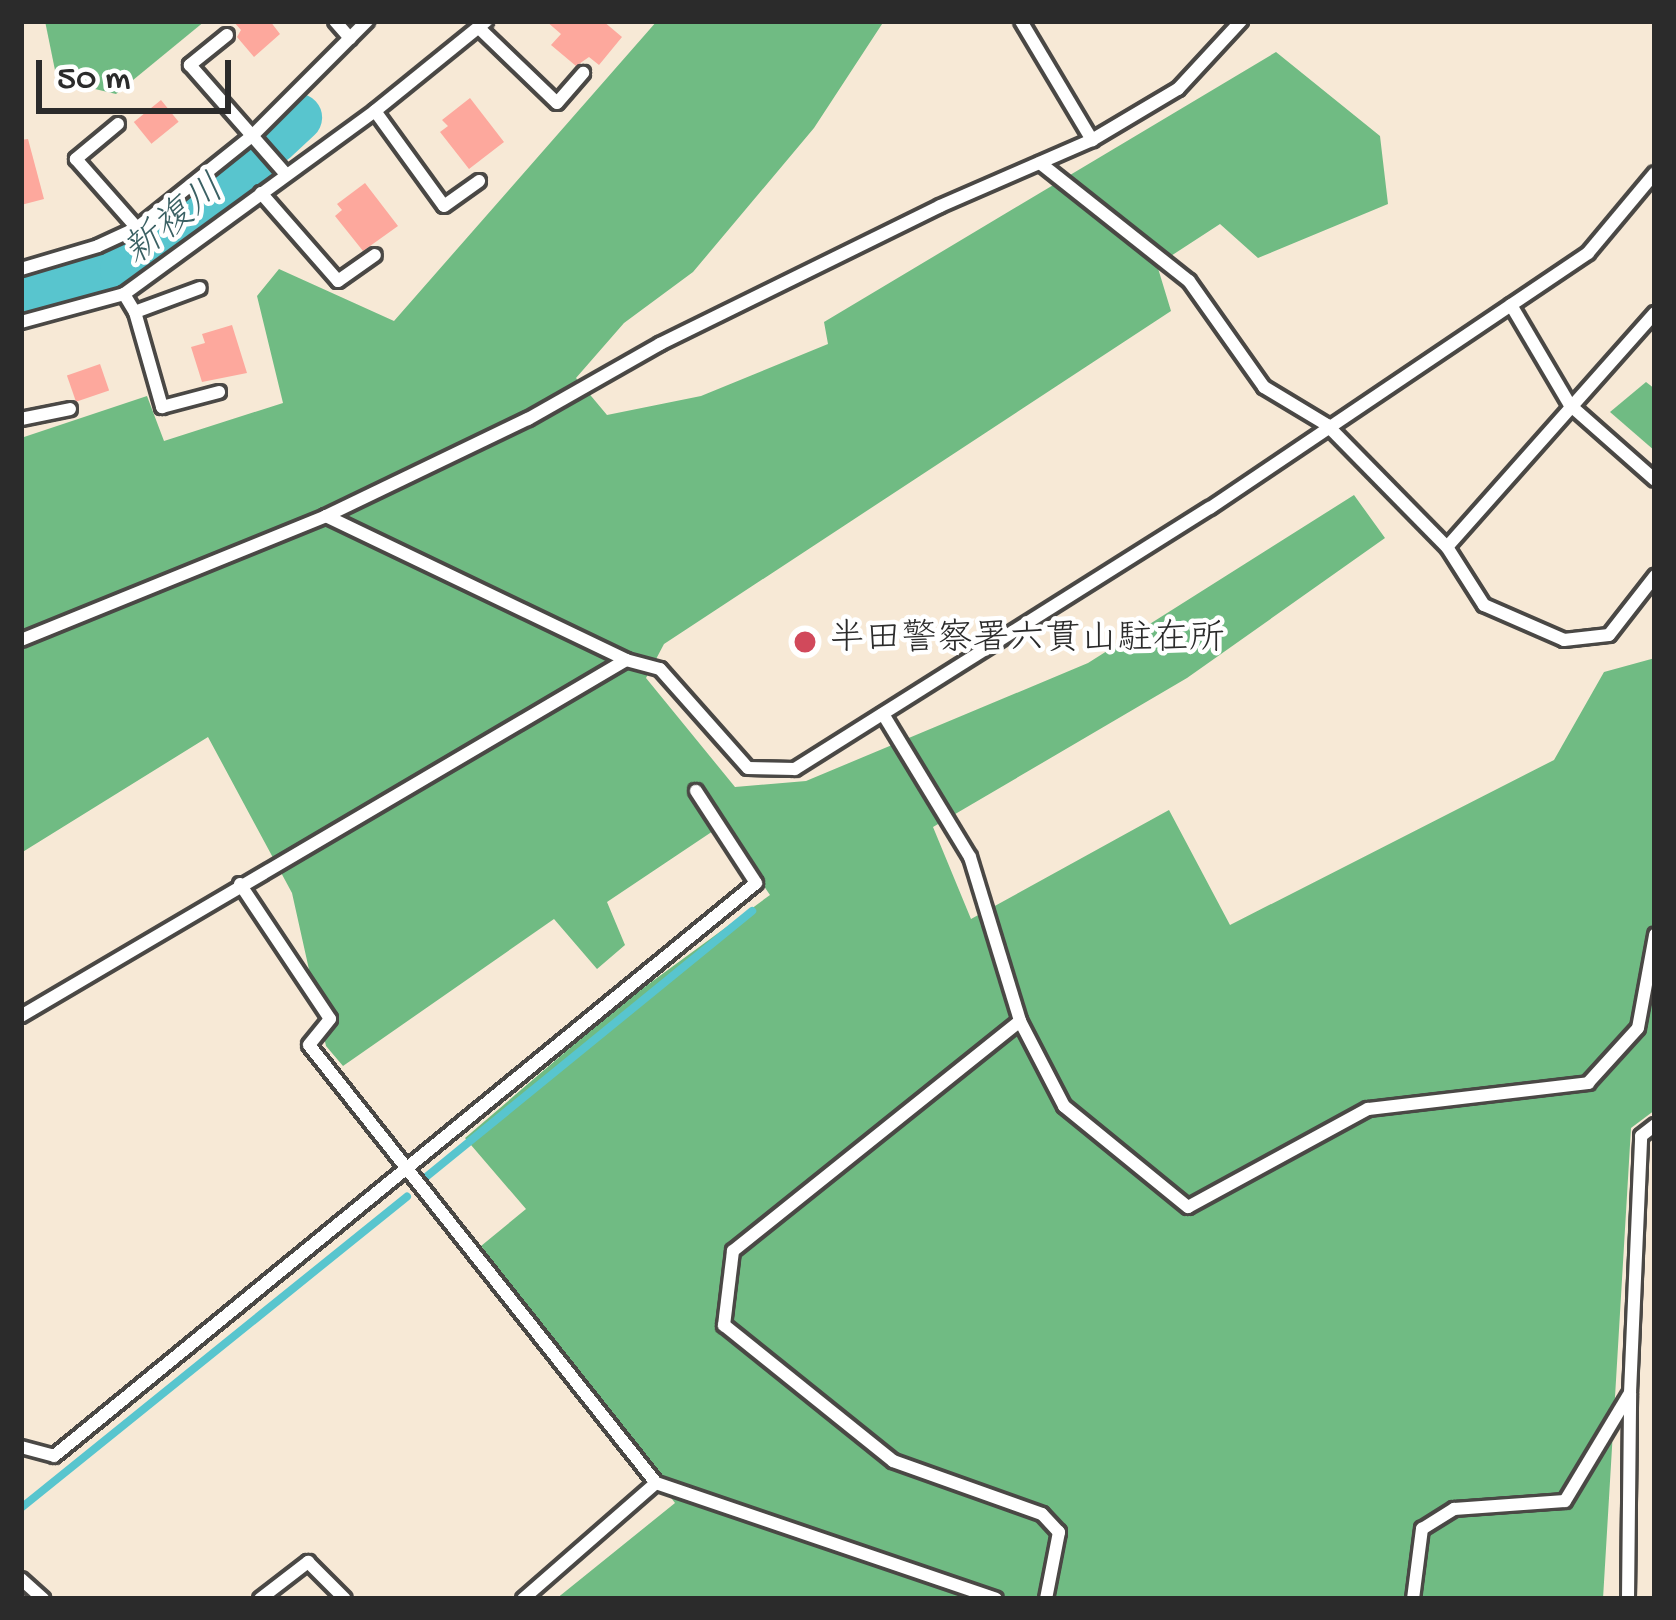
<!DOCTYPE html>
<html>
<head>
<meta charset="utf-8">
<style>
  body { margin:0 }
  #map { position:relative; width:1676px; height:1620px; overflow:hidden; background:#f7e9d6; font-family:"Gochi Hand","Klee One",sans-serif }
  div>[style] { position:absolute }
  .forest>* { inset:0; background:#70bb83 }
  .stream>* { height:8px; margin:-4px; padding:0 4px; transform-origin:4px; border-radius:4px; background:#58c5ce }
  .river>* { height:48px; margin:-24px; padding:0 24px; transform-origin:24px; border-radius:24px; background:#58c5ce }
  .building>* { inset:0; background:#fda89d; transform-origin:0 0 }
  .roads { filter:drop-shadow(3px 0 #4a4845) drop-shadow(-3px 0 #4a4845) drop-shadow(0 3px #4a4845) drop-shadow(0 -3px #4a4845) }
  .service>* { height:12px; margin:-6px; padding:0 6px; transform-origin:6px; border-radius:6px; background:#fff }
  .dots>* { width:33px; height:33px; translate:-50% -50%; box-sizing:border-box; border:6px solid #fff; border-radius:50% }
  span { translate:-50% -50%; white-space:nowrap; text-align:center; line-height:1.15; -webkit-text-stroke:9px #fff; paint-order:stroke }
  .poi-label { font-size:36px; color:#2b2b2b }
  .left { translate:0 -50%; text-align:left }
  .water-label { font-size:39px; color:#3b6164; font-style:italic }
  .frame { position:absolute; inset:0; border:24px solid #2b2b2b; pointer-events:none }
  .scale { position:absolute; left:36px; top:60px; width:195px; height:54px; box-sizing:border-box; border:6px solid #2b2b2b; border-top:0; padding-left:15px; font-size:36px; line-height:42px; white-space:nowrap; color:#2b2b2b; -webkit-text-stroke:9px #fff; paint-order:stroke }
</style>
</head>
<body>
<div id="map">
  <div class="forest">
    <i style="clip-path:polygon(45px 21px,205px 21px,116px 94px,57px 80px)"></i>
    <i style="clip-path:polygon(657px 21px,884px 21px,814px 128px,693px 272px,624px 323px,576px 378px,607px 415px,701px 396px,828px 344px,824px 322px,1276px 52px,1380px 136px,1388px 204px,1258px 258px,1220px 224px,1157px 265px,1171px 311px,664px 644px,646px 678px,735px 787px,806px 781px,1088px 663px,1354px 495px,1385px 538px,1187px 678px,933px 827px,971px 919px,1169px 810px,1230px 925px,1554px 760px,1604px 672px,1655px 658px,1655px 1110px,1631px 1128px,1603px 1599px,556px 1599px,675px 1503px,481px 1246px,526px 1209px,465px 1138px,620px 1005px,770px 895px,722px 825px,607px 902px,625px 945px,597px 969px,554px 919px,343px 1066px,326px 1046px,292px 893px,208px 737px,21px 853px,21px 438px,147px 396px,164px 441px,283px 403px,257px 296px,279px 269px,394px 321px)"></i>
    <i style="clip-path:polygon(1646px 382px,1655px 389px,1655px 451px,1610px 412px)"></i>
  </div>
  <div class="stream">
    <i style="left:426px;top:1177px;width:421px;rotate:-39.2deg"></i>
    <i style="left:21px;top:1508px;width:496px;rotate:-38.9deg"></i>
  </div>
  <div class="river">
    <i style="left:274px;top:140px;width:33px;rotate:-43deg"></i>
    <i style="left:21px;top:298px;width:107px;rotate:-15.2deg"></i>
    <i style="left:124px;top:270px;width:175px;rotate:-40.6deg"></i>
  </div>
  <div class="building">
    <i style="clip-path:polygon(233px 21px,270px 21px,280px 34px,254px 57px,237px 37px,241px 30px)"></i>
    <i style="clip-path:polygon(546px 21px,603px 21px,622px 37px,599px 65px,589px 57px,576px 66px,551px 45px,561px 34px)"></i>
    <i style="clip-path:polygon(470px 98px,504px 142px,469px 169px,440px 132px,448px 126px,442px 120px)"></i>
    <i style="left:161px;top:100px;width:28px;height:35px;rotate:51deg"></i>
    <i style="clip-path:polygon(28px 139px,44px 199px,21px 205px,21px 140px)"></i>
    <i style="clip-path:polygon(365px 183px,398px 226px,363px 251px,335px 216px,342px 210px,337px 204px)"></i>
    <i style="clip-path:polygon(232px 325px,247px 373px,202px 382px,191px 347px,205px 343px,202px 334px)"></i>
    <i style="left:100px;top:364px;width:28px;height:35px;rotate:71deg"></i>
  </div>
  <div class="roads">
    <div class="service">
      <i style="left:335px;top:21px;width:23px;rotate:49deg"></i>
      <i style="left:1021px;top:21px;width:139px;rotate:59.2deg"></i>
      <i style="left:479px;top:28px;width:108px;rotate:43.9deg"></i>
      <i style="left:557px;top:103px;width:40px;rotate:-49deg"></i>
      <i style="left:227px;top:35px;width:48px;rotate:141deg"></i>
      <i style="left:190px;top:65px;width:144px;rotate:48.7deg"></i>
      <i style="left:375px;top:111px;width:117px;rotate:54deg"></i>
      <i style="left:444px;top:206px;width:43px;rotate:-35.5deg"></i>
      <i style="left:118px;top:124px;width:55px;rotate:140.2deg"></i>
      <i style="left:76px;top:159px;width:92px;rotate:48.5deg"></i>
      <i style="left:1040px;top:163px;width:190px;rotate:38.4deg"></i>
      <i style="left:1189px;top:281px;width:130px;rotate:54.7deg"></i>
      <i style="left:1264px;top:387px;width:74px;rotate:31.1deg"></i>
      <i style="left:1327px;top:425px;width:171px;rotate:45.5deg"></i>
      <i style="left:1447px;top:547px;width:69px;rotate:57.5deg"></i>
      <i style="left:1484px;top:605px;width:87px;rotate:23.6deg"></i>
      <i style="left:1564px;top:640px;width:45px;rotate:-6.3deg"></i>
      <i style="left:1609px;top:635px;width:75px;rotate:-52.1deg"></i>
      <i style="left:261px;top:193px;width:117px;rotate:48.8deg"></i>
      <i style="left:338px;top:281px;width:45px;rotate:-35.1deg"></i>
      <i style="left:21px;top:269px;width:80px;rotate:-16.6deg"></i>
      <i style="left:98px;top:246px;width:43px;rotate:-24.8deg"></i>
      <i style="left:137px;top:228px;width:147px;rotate:-38.7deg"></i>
      <i style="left:252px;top:136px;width:163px;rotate:-45deg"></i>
      <i style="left:124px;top:294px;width:21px;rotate:59deg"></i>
      <i style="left:135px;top:312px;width:99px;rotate:74.1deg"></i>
      <i style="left:162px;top:407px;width:59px;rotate:-14.7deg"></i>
      <i style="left:1511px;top:305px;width:116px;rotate:59.5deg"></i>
      <i style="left:1570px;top:405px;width:113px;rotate:41.4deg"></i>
      <i style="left:135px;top:312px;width:69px;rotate:-20.3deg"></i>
      <i style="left:21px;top:322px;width:107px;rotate:-15.2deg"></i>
      <i style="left:124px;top:294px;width:311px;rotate:-36.1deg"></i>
      <i style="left:375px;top:111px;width:143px;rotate:-39deg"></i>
      <i style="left:21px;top:419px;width:50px;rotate:-11.5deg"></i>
      <i style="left:326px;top:516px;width:333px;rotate:25.6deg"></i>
      <i style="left:1447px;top:547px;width:313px;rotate:-48.4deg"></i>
      <i style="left:21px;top:640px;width:329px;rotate:-22.1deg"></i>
      <i style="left:326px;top:516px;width:224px;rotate:-25.7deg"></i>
      <i style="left:528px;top:419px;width:152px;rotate:-29.6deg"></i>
      <i style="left:660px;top:344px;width:312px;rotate:-26.2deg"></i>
      <i style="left:940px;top:206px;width:166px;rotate:-23.5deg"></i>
      <i style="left:1092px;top:140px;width:100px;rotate:-30.7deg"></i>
      <i style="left:1178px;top:89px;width:93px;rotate:-47.2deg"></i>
      <i style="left:883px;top:714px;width:167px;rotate:58.7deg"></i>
      <i style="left:970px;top:857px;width:171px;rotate:73deg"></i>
      <i style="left:1020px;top:1021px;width:96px;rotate:62.6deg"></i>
      <i style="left:1064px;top:1106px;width:160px;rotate:39.2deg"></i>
      <i style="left:1188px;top:1207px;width:205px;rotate:-28.6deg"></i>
      <i style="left:1368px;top:1109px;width:222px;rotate:-6.7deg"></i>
      <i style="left:1588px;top:1083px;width:74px;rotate:-47.7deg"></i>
      <i style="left:1638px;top:1028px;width:95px;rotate:-79.6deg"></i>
      <i style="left:240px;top:884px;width:162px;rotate:56.3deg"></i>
      <i style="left:330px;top:1019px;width:33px;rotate:129deg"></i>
      <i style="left:309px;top:1045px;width:559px;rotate:51.61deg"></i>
      <i style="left:656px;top:1483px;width:359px;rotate:18.8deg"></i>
      <i style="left:21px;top:1016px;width:702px;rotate:-30.47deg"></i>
      <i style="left:626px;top:660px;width:35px;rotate:15deg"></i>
      <i style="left:660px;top:669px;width:132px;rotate:48.4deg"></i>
      <i style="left:748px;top:768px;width:47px;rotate:1.2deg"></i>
      <i style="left:795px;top:769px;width:490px;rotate:-32.2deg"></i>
      <i style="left:1210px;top:508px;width:456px;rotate:-34deg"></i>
      <i style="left:1588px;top:253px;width:104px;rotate:-50.1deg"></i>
      <i style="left:1020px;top:1021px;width:368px;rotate:141.3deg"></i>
      <i style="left:733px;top:1251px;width:75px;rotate:96.9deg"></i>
      <i style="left:724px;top:1325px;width:217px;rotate:38.8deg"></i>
      <i style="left:893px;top:1461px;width:158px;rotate:19.6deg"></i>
      <i style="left:1042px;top:1514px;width:25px;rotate:47deg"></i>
      <i style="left:1059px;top:1532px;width:68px;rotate:101deg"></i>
      <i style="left:21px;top:1447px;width:34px;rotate:15deg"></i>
      <i style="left:54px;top:1456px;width:906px;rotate:-39.22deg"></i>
      <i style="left:756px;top:883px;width:110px;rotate:-123.1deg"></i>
      <i style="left:21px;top:1579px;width:30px;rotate:42deg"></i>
      <i style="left:260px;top:1599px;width:61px;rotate:-37.6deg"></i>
      <i style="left:308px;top:1562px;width:52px;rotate:45deg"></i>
      <i style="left:523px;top:1599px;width:176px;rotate:-41.1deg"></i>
      <i style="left:1413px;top:1599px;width:71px;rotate:-82.7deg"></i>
      <i style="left:1422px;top:1529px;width:38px;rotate:-32deg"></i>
      <i style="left:1454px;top:1509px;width:111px;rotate:-4.1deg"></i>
      <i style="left:1565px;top:1501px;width:126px;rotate:-59deg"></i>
      <i style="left:1630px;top:1393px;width:257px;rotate:-87.5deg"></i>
      <i style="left:1641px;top:1136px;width:18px;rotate:-38deg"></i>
      <i style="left:1628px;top:1599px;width:205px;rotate:-89.4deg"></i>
    </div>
  </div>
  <div class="dots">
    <i style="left:805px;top:642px;background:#d1495b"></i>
  </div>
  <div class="poi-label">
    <span class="left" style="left:829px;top:642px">半田警察署六貫山駐在所</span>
  </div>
  <div class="water-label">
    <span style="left:176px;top:223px;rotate:-39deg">新複川</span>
  </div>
  <div class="frame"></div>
  <div class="scale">50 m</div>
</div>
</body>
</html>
